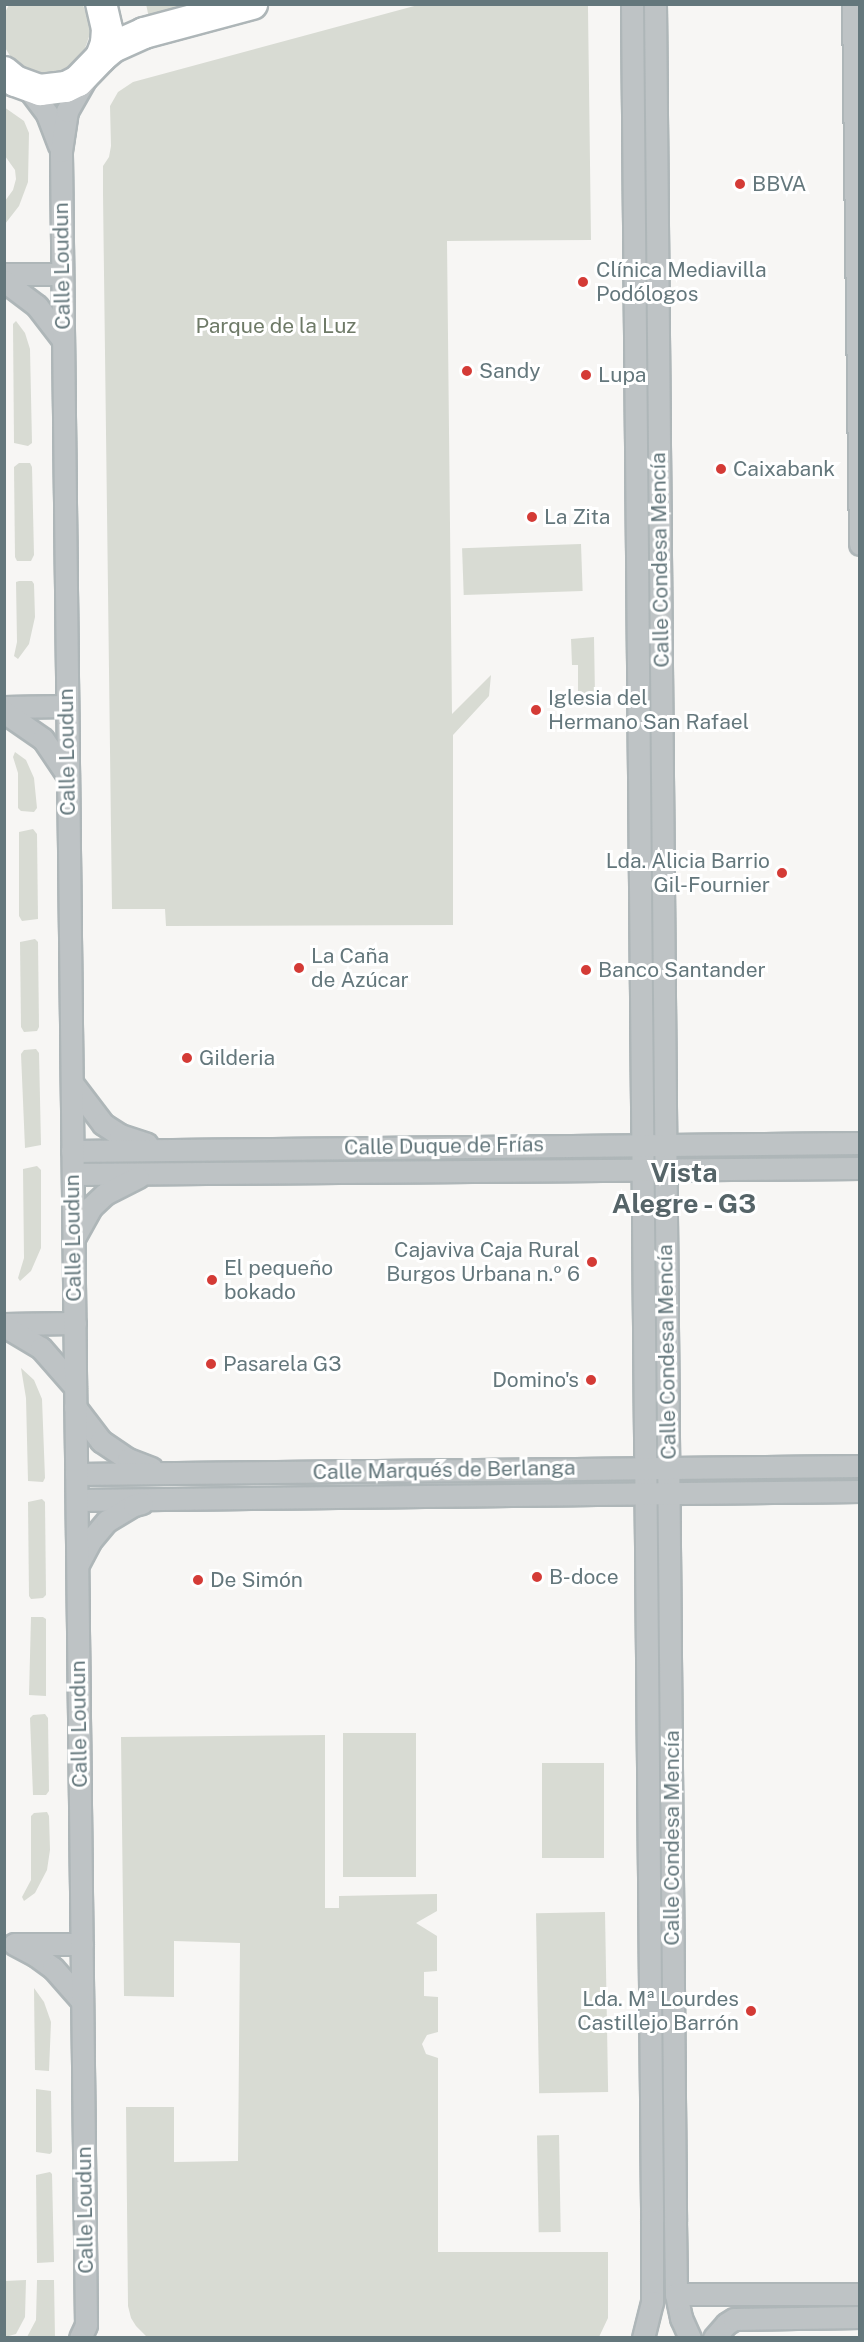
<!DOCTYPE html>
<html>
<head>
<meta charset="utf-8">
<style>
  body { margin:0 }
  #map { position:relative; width:864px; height:2342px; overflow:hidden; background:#f7f6f4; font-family:"Public Sans",sans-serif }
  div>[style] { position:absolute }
  .green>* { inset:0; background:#d8dbd3; transform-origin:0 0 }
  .roads { filter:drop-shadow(2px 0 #aeb6b8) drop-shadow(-2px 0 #aeb6b8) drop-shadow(0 2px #aeb6b8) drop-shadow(0 -2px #aeb6b8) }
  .street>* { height:21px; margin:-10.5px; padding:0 10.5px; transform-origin:10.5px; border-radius:10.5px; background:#bec3c5 }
  .secondary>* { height:30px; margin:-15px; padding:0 15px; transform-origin:15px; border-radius:15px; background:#fff }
  .dots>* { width:16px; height:16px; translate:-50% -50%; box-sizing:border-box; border:3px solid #fff; border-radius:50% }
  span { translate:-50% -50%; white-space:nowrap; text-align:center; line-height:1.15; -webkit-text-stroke:6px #fff; paint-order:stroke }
  .poi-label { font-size:21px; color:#64777c }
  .left { translate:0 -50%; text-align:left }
  .right { translate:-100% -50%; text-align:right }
  .street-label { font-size:21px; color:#64777c }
  .park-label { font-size:21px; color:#6e7a67 }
  .district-label { font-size:27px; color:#556468; font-weight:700 }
  .frame { position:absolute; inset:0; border:6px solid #64777c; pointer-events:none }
</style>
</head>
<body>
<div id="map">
  <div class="green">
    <i style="clip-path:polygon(146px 4px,200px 5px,149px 18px)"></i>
    <i style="clip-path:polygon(9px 5px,83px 5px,90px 24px,90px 34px,83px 54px,62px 71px,35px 73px,22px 67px,12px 59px,4px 46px,4px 14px)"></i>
    <i style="clip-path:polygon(418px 5px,588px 4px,588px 9px,591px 240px,447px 241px,452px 714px,491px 675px,489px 696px,453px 735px,453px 925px,166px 926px,165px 909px,112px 909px,103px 194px,103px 166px,109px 157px,111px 146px,110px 106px,118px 92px,133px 82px)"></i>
    <i style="clip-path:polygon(4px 107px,24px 121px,29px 133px,28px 182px,19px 206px,5px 224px,5px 201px,13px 190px,16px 179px,15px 170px,5px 156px)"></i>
    <i style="clip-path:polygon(16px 321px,25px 333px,30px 349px,32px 443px,28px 446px,14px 443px,13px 324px)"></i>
    <i style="clip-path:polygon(19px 463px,30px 463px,32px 467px,34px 555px,31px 561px,17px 561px,15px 557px,14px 467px)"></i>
    <i style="left:581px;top:544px;width:47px;height:119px;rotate:88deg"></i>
    <i style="clip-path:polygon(19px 581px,32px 581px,34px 584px,35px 617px,29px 644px,18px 659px,14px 656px,17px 642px,16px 582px)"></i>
    <i style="clip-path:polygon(594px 637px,595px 696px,578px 696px,578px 665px,572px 665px,571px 639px)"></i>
    <i style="clip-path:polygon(15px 752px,26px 760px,34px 778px,37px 808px,34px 812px,21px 811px,18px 808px,18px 773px,13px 757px)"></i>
    <i style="clip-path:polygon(33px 829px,37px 834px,38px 919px,22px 921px,19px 916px,19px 832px)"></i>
    <i style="clip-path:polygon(35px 939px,38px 942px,39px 1027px,37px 1031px,24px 1032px,21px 1027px,20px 942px)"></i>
    <i style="clip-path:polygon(36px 1049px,39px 1053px,41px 1145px,25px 1148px,21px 1054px,24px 1050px)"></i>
    <i style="clip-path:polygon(37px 1166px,41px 1170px,41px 1248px,31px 1271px,20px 1281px,18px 1278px,24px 1258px,23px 1169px)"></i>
    <i style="clip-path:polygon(21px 1368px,34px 1380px,42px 1399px,45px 1478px,43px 1482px,28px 1481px,26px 1398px)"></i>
    <i style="clip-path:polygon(42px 1499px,45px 1502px,46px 1595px,43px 1598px,31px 1599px,29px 1596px,28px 1502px)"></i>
    <i style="clip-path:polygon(31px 1617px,43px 1617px,46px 1619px,46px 1696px,29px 1695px)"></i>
    <i style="clip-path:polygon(45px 1714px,48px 1718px,49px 1791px,46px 1795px,33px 1795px,30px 1718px,33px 1715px)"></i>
    <i style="left:416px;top:1733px;width:144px;height:73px;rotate:90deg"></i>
    <i style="clip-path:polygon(325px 1735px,325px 1908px,339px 1908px,339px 1896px,437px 1894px,437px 1911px,416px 1923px,437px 1936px,437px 1971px,424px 1972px,424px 1996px,438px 1997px,438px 2032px,427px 2035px,422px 2044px,426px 2054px,438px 2058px,438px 2252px,608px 2252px,608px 2318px,599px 2337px,148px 2338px,136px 2326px,131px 2318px,128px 2306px,126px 2107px,174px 2107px,174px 2162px,238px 2161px,240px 1943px,174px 1941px,174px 1997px,124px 1996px,121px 1737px)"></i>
    <i style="left:604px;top:1763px;width:95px;height:62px;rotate:90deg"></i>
    <i style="clip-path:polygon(47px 1812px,49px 1816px,50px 1850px,47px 1870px,35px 1893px,24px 1901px,22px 1897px,31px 1880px,31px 1816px,34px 1813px)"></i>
    <i style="left:605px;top:1912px;width:180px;height:69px;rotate:89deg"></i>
    <i style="clip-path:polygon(34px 1988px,44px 2002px,51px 2022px,49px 2071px,35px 2070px)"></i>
    <i style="clip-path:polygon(36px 2089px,51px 2091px,52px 2152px,50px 2154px,36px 2152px)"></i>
    <i style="left:559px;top:2135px;width:97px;height:22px;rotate:89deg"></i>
    <i style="clip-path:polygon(50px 2172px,52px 2174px,54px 2262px,37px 2263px,36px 2175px)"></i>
    <i style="clip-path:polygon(26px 2280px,25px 2317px,16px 2334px,5px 2337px,5px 2281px)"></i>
    <i style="clip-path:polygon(37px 2280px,54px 2280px,55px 2337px,27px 2337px,36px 2320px)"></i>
  </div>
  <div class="roads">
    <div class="street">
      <i style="left:632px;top:4px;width:2217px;rotate:89.48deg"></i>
      <i style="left:652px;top:2221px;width:81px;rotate:90deg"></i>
      <i style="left:652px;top:2302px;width:37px;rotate:104deg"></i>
      <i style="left:655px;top:4px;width:2217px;rotate:89.48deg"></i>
      <i style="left:675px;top:2221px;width:73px;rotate:89.2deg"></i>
      <i style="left:676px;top:2294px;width:25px;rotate:78deg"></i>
      <i style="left:681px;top:2318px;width:22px;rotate:66deg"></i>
      <i style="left:853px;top:4px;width:540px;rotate:89.26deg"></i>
      <i style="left:27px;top:87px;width:34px;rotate:53deg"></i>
      <i style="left:47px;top:114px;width:34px;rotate:69deg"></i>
      <i style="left:4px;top:274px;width:58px"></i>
      <i style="left:4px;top:281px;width:41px;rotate:37.1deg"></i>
      <i style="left:37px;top:306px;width:43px;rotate:52.6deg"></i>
      <i style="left:4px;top:707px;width:63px;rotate:-0.9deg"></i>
      <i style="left:4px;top:712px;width:47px;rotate:34.7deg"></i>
      <i style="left:43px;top:739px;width:45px;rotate:56deg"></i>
      <i style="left:72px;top:1083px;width:51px;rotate:52.9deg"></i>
      <i style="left:103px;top:1124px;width:20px;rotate:33deg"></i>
      <i style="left:120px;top:1135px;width:28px;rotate:18deg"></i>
      <i style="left:72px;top:1151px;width:788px;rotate:-0.58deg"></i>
      <i style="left:73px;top:1174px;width:787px;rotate:-0.44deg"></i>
      <i style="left:74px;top:1238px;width:35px;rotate:-61deg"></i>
      <i style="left:91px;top:1207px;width:19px;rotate:-43deg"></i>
      <i style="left:105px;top:1194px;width:37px;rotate:-27deg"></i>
      <i style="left:4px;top:1324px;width:71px;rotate:-0.8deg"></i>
      <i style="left:4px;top:1326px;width:43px;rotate:30.7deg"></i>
      <i style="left:41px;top:1348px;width:52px;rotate:48.9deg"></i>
      <i style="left:75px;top:1407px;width:43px;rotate:52.6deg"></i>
      <i style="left:101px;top:1441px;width:32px;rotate:34deg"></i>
      <i style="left:128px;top:1459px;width:25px;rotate:21deg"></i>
      <i style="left:76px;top:1474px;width:784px;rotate:-0.58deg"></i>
      <i style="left:77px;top:1500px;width:783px;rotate:-0.66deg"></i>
      <i style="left:78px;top:1564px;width:26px;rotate:-62deg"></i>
      <i style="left:90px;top:1541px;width:26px;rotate:-50deg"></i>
      <i style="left:107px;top:1521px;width:31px;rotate:-31deg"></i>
      <i style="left:134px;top:1505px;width:8px;rotate:-14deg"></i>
      <i style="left:14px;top:1944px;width:24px;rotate:28deg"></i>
      <i style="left:35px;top:1955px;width:22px;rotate:36deg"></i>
      <i style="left:53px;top:1968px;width:44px;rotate:48.7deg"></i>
      <i style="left:16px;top:1944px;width:66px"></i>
      <i style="left:676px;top:2294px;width:184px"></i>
      <i style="left:80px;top:2338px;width:14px;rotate:-65deg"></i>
      <i style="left:86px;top:2325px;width:2174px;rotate:-90.66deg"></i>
      <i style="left:61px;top:151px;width:40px;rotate:-81.5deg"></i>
      <i style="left:67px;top:111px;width:40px;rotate:-60.3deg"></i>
      <i style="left:714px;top:2338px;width:18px;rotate:-49deg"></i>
      <i style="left:726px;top:2324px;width:9px;rotate:-32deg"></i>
      <i style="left:734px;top:2319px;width:126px;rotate:-0.9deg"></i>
    </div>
    <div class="secondary">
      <i style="left:101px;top:57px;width:16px;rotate:-40deg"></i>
      <i style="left:113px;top:47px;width:34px;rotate:-24deg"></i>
      <i style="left:144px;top:33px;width:112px;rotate:-15deg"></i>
      <i style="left:4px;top:72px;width:14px;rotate:39deg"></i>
      <i style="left:15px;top:81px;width:27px;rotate:20deg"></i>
      <i style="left:40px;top:90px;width:26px;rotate:-7deg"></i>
      <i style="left:66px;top:87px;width:13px;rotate:-27deg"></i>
      <i style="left:78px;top:81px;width:33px;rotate:-46deg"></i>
      <i style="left:101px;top:57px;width:15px;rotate:-70deg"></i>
      <i style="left:106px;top:43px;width:14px;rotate:-86deg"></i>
      <i style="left:107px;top:29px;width:26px;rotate:-103deg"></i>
    </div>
  </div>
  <div class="dots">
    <i style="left:740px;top:184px;background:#d43b36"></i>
    <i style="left:583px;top:282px;background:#d43b36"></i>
    <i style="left:467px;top:371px;background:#d43b36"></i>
    <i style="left:586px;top:375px;background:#d43b36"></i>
    <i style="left:721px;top:469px;background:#d43b36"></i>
    <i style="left:532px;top:517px;background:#d43b36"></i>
    <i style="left:536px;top:710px;background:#d43b36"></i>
    <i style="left:782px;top:873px;background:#d43b36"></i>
    <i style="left:299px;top:968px;background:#d43b36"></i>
    <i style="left:586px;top:970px;background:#d43b36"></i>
    <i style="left:187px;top:1058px;background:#d43b36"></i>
    <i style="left:592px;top:1262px;background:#d43b36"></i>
    <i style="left:212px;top:1280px;background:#d43b36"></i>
    <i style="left:211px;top:1364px;background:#d43b36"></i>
    <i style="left:591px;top:1380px;background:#d43b36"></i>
    <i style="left:537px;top:1577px;background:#d43b36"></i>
    <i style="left:198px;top:1580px;background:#d43b36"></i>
    <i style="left:751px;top:2011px;background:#d43b36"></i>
  </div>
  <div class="poi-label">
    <span class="left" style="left:752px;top:184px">BBVA</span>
    <span class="left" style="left:596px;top:282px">Clínica Mediavilla<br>Podólogos</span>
    <span class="left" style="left:479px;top:371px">Sandy</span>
    <span class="left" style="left:598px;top:375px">Lupa</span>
    <span class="left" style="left:733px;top:469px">Caixabank</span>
    <span class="left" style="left:544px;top:517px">La Zita</span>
    <span class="left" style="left:548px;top:710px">Iglesia del<br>Hermano San Rafael</span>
    <span class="right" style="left:770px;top:873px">Lda. Alicia Barrio<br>Gil-Fournier</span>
    <span class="left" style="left:311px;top:968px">La Caña<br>de Azúcar</span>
    <span class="left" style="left:598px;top:970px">Banco Santander</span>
    <span class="left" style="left:199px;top:1058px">Gilderia</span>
    <span class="right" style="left:580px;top:1262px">Cajaviva Caja Rural<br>Burgos Urbana n.º 6</span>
    <span class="left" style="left:224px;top:1280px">El pequeño<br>bokado</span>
    <span class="left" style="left:223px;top:1364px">Pasarela G3</span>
    <span class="right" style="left:579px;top:1380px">Domino's</span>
    <span class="left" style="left:549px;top:1577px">B-doce</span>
    <span class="left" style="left:210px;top:1580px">De Simón</span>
    <span class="right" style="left:739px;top:2011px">Lda. Mª Lourdes<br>Castillejo Barrón</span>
  </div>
  <div class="street-label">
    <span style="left:62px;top:266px;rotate:-91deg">Calle Loudun</span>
    <span style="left:660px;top:560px;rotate:-91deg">Calle Condesa Mencía</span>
    <span style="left:67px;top:752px;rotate:-91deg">Calle Loudun</span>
    <span style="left:444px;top:1146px;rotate:-1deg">Calle Duque de Frías</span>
    <span style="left:73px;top:1238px;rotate:-91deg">Calle Loudun</span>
    <span style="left:667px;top:1352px;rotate:-91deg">Calle Condesa Mencía</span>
    <span style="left:444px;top:1470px;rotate:-1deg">Calle Marqués de Berlanga</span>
    <span style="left:79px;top:1724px;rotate:-91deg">Calle Loudun</span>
    <span style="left:672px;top:1838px;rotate:-90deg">Calle Condesa Mencía</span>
    <span style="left:85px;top:2210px;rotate:-91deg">Calle Loudun</span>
  </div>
  <div class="park-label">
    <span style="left:276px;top:326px">Parque de la Luz</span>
  </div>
  <div class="district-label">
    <span style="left:684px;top:1188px">Vista<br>Alegre - G3</span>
  </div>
  <div class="frame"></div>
</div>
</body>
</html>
